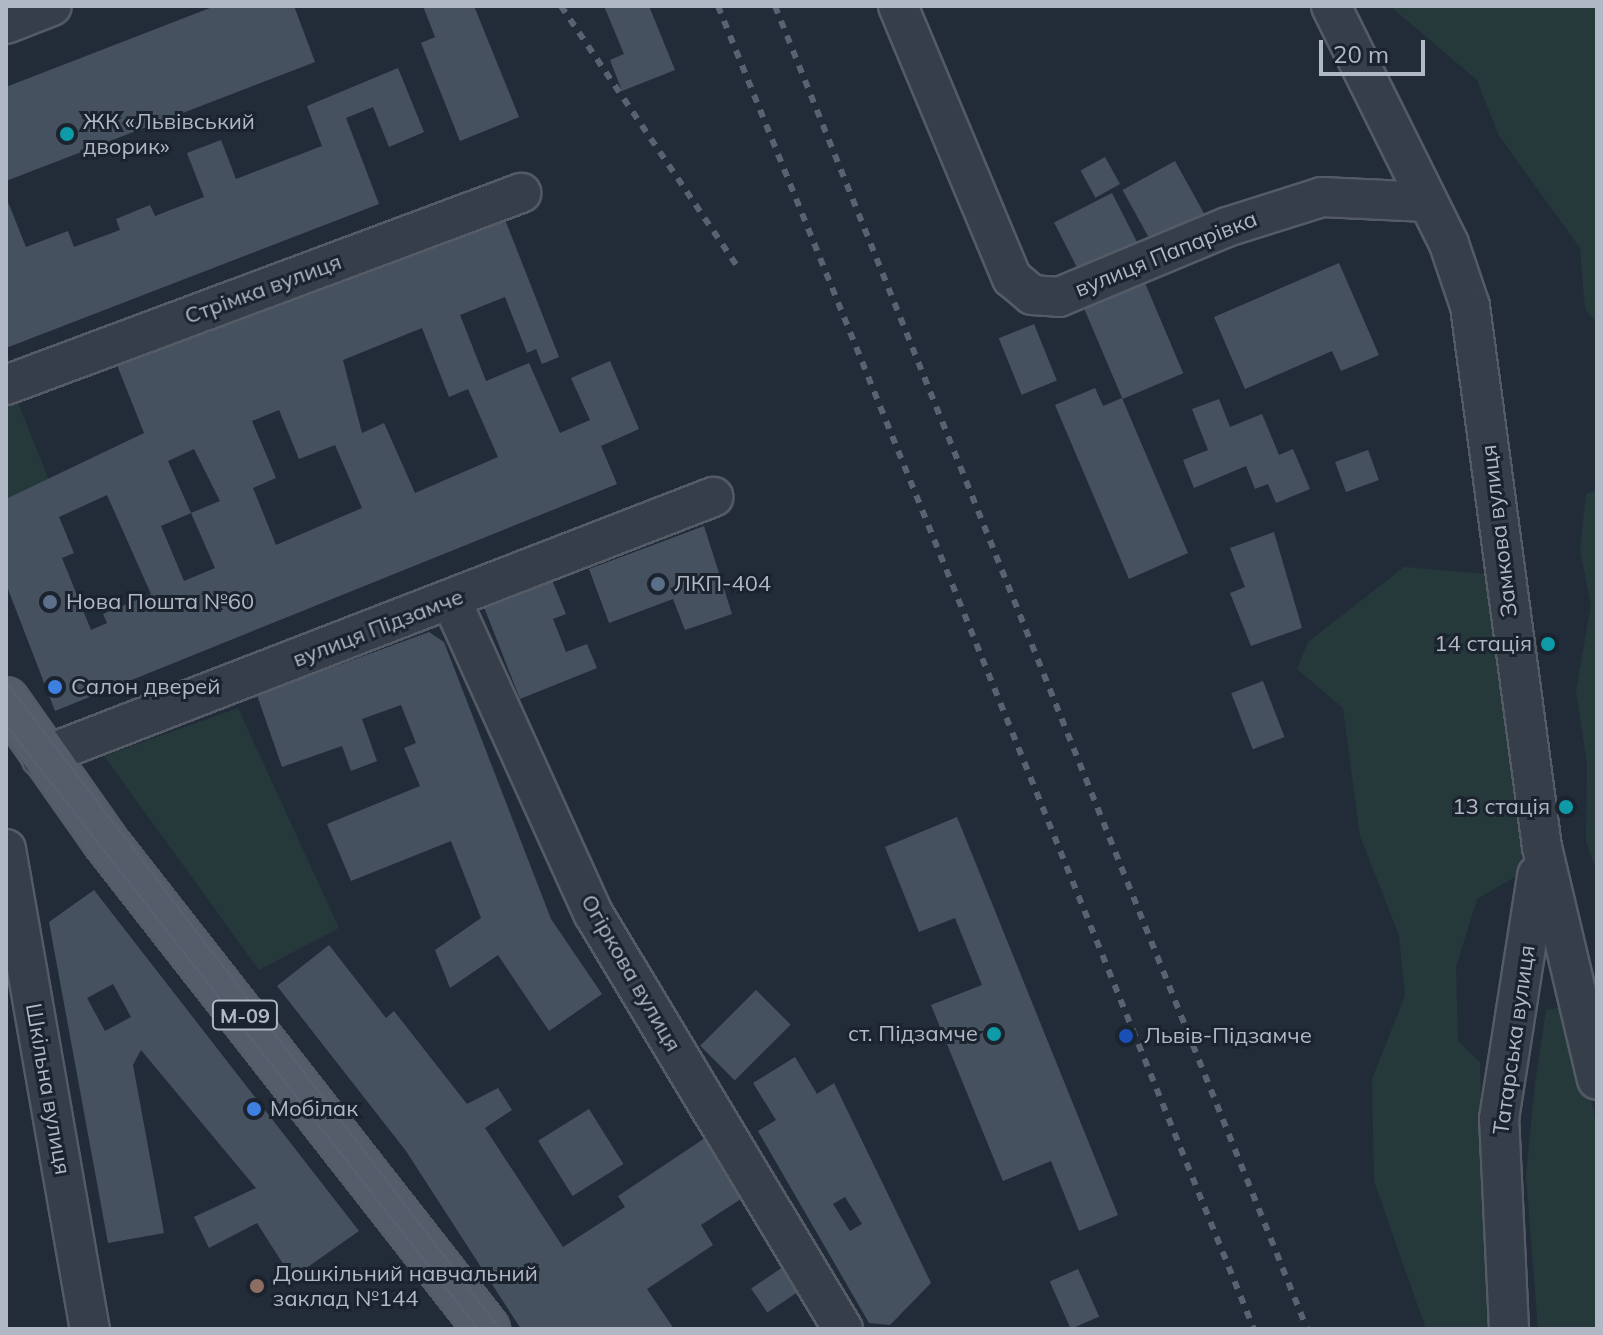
<!DOCTYPE html>
<html>
<head>
<meta charset="utf-8">
<style>
  body { margin:0 }
  #map { position:relative; width:1603px; height:1335px; overflow:hidden; background:#222c39; font-family:Mulish,sans-serif }
  div>[style] { position:absolute }
  .green>* { inset:0; background:#25393b }
  .building>* { inset:0; background:#465160; transform-origin:0 0 }
  .roads { filter:drop-shadow(2px 0 #545b67) drop-shadow(-2px 0 #545b67) drop-shadow(0 2px #545b67) drop-shadow(0 -2px #545b67) }
  .minor>* { height:38px; margin:-19px; padding:0 19px; transform-origin:19px; border-radius:19px; background:#363e49 }
  .major>* { height:44px; margin:-22px; padding:0 22px; transform-origin:22px; border-radius:22px; background:#545d69 }
  .tram>* { height:2px; margin:-1px; padding:0 1px; transform-origin:1px; border-radius:1px; background:#586270 }
  .rail>* { height:6px; margin-top:-3px; transform-origin:0; background:repeating-linear-gradient(90deg,#586270 0 8px,transparent 0 16px) }
  .dots>* { width:22px; height:22px; translate:-50% -50%; box-sizing:border-box; border:4px solid #1b232e; border-radius:50% }
  span { translate:-50% -50%; white-space:nowrap; text-align:center; line-height:1.15; -webkit-text-stroke:6px #1b232e; paint-order:stroke }
  .shield-label span { padding:2px 6px; background:#1b232e; border:2px solid; border-radius:6px; -webkit-text-stroke-width:0 }
  .shield-label { font-size:20px; color:#b1b8c5; font-weight:700 }
  .poi-label { font-size:22px; color:#b1b8c5 }
  .left { translate:0 -50%; text-align:left }
  .right { translate:-100% -50%; text-align:right }
  .street-label { font-size:22px; color:#b1b8c5 }
  .frame { position:absolute; inset:0; border:8px solid #b1b8c5; pointer-events:none }
  .scale { position:absolute; left:1319px; top:40px; width:106px; height:36px; box-sizing:border-box; border:4px solid #b1b8c5; border-top:0; padding-left:10px; font-size:24px; line-height:28px; white-space:nowrap; color:#b1b8c5; -webkit-text-stroke:6px #1b232e; paint-order:stroke }
</style>
</head>
<body>
<div id="map">
  <div class="green">
    <i style="clip-path:polygon(1390px 6px,1597px 6px,1597px 323px,1585px 309px,1580px 248px,1498px 134px,1477px 80px)"></i>
    <i style="clip-path:polygon(17px 400px,49px 480px,6px 499px,6px 405px)"></i>
    <i style="clip-path:polygon(1597px 490px,1597px 872px,1586px 841px,1587px 764px,1576px 691px,1591px 605px,1580px 550px,1586px 494px)"></i>
    <i style="clip-path:polygon(1404px 567px,1488px 574px,1524px 810px,1520px 874px,1477px 899px,1456px 967px,1458px 1041px,1480px 1062px,1487px 1329px,1426px 1329px,1374px 1181px,1372px 1079px,1405px 996px,1399px 935px,1360px 836px,1343px 708px,1297px 669px,1308px 642px)"></i>
    <i style="clip-path:polygon(238px 708px,339px 928px,259px 970px,104px 756px)"></i>
    <i style="clip-path:polygon(1569px 1006px,1597px 1126px,1597px 1329px,1538px 1329px,1526px 1176px,1535px 1084px,1546px 1010px)"></i>
  </div>
  <div class="building">
    <i style="clip-path:polygon(215px 6px,294px 6px,315px 62px,6px 181px,6px 87px)"></i>
    <i style="clip-path:polygon(423px 6px,474px 6px,519px 117px,460px 141px,421px 43px,435px 37px)"></i>
    <i style="clip-path:polygon(604px 6px,649px 6px,675px 70px,622px 91px,610px 60px,624px 54px)"></i>
    <i style="clip-path:polygon(398px 68px,424px 132px,389px 147px,373px 107px,346px 118px,379px 204px,6px 348px,6px 197px,26px 247px,68px 231px,74px 247px,120px 230px,116px 219px,150px 205px,155px 216px,204px 197px,187px 153px,221px 140px,236px 179px,322px 146px,307px 106px)"></i>
    <i style="left:1105px;top:157px;width:31px;height:28px;rotate:61deg"></i>
    <i style="left:1175px;top:161px;width:60px;height:60px;rotate:61deg"></i>
    <i style="left:1112px;top:193px;width:60px;height:65px;rotate:63deg"></i>
    <i style="clip-path:polygon(evenodd,504px 217px,559px 357px,542px 364px,536px 349px,527px 353px,505px 297px,460px 315px,486px 381px,529px 363px,560px 433px,590px 420px,571px 378px,610px 361px,639px 429px,601px 446px,617px 484px,55px 711px,6px 584px,6px 499px,144px 433px,117px 365px,504px 217px,422px 328px,449px 397px,468px 389px,498px 457px,415px 493px,384px 423px,362px 433px,343px 360px,422px 328px,504px 217px,279px 410px,299px 459px,335px 445px,362px 508px,276px 545px,253px 488px,276px 478px,252px 421px,279px 410px,504px 217px,194px 449px,220px 501px,191px 513px,168px 461px,194px 449px,504px 217px,107px 495px,151px 594px,103px 614px,107px 623px,91px 630px,62px 558px,74px 553px,59px 517px,107px 495px,504px 217px,191px 513px,215px 568px,184px 581px,161px 526px,191px 513px)"></i>
    <i style="clip-path:polygon(1339px 263px,1379px 355px,1341px 371px,1332px 351px,1245px 389px,1214px 317px)"></i>
    <i style="left:1145px;top:283px;width:98px;height:66px;rotate:67deg"></i>
    <i style="left:1034px;top:324px;width:61px;height:38px;rotate:68deg"></i>
    <i style="clip-path:polygon(1095px 388px,1103px 406px,1122px 398px,1188px 553px,1129px 579px,1055px 405px)"></i>
    <i style="clip-path:polygon(1219px 399px,1230px 427px,1262px 414px,1279px 455px,1293px 449px,1310px 489px,1276px 503px,1268px 484px,1255px 489px,1246px 466px,1194px 488px,1183px 460px,1208px 450px,1192px 409px)"></i>
    <i style="left:1368px;top:450px;width:32px;height:35px;rotate:70deg"></i>
    <i style="clip-path:polygon(704px 526px,732px 614px,685px 630px,673px 599px,609px 623px,589px 569px)"></i>
    <i style="clip-path:polygon(1274px 532px,1302px 628px,1251px 646px,1230px 593px,1245px 587px,1230px 548px)"></i>
    <i style="clip-path:polygon(552px 580px,566px 614px,553px 619px,566px 652px,587px 644px,597px 668px,520px 699px,484px 607px)"></i>
    <i style="clip-path:polygon(429px 632px,444px 642px,551px 919px,602px 994px,549px 1031px,498px 955px,450px 988px,435px 950px,481px 918px,451px 841px,351px 881px,327px 824px,420px 786px,404px 748px,416px 743px,401px 705px,362px 719px,377px 761px,351px 771px,342px 746px,282px 767px,257px 695px)"></i>
    <i style="left:1263px;top:681px;width:60px;height:34px;rotate:69deg"></i>
    <i style="clip-path:polygon(957px 817px,1118px 1215px,1079px 1231px,1051px 1161px,1003px 1181px,931px 1005px,982px 985px,955px 918px,919px 932px,885px 847px)"></i>
    <i style="clip-path:polygon(evenodd,94px 890px,359px 1231px,292px 1278px,257px 1223px,209px 1248px,194px 1217px,256px 1188px,141px 1050px,133px 1065px,164px 1233px,108px 1243px,49px 922px,94px 890px,113px 984px,131px 1017px,105px 1031px,87px 998px,113px 984px)"></i>
    <i style="clip-path:polygon(329px 945px,386px 1018px,394px 1011px,467px 1104px,498px 1088px,512px 1110px,485px 1128px,563px 1247px,625px 1207px,618px 1196px,711px 1134px,750px 1193px,701px 1225px,713px 1245px,647px 1289px,674px 1329px,521px 1329px,406px 1151px,277px 986px)"></i>
    <i style="left:756px;top:990px;width:49px;height:79px;rotate:45deg"></i>
    <i style="clip-path:polygon(evenodd,795px 1057px,817px 1094px,834px 1083px,931px 1283px,890px 1325px,869px 1323px,758px 1131px,776px 1120px,753px 1083px,795px 1057px,845px 1197px,862px 1224px,850px 1231px,833px 1204px,845px 1197px)"></i>
    <i style="left:589px;top:1109px;width:65px;height:60px;rotate:58deg"></i>
    <i style="left:786px;top:1265px;width:29px;height:42px;rotate:56deg"></i>
    <i style="left:1078px;top:1269px;width:52px;height:31px;rotate:66deg"></i>
  </div>
  <div class="roads">
    <div class="minor">
      <i style="left:898px;top:6px;width:295px;rotate:67.3deg"></i>
      <i style="left:1012px;top:278px;width:26px;rotate:40deg"></i>
      <i style="left:1032px;top:295px;width:27px;rotate:4deg"></i>
      <i style="left:1059px;top:297px;width:182px;rotate:-22.6deg"></i>
      <i style="left:1227px;top:227px;width:100px;rotate:-17.5deg"></i>
      <i style="left:1322px;top:197px;width:105px;rotate:2.7deg"></i>
      <i style="left:1331px;top:6px;width:266px;rotate:63.6deg"></i>
      <i style="left:1449px;top:244px;width:65px;rotate:71.3deg"></i>
      <i style="left:1470px;top:306px;width:546px;rotate:82.42deg"></i>
      <i style="left:1542px;top:847px;width:239px;rotate:76.7deg"></i>
      <i style="left:6px;top:24px;width:49px;rotate:-21.4deg"></i>
      <i style="left:6px;top:385px;width:550px;rotate:-20.45deg"></i>
      <i style="left:451px;top:600px;width:344px;rotate:65.6deg"></i>
      <i style="left:593px;top:913px;width:485px;rotate:59deg"></i>
      <i style="left:41px;top:757px;width:721px;rotate:-21.15deg"></i>
      <i style="left:6px;top:849px;width:487px;rotate:80.1deg"></i>
      <i style="left:1509px;top:1329px;width:210px;rotate:-92.7deg"></i>
      <i style="left:1499px;top:1119px;width:247px;rotate:-81.1deg"></i>
    </div>
    <div class="major">
      <i style="left:6px;top:700px;width:172px;rotate:54.9deg"></i>
      <i style="left:105px;top:841px;width:620px;rotate:51.95deg"></i>
    </div>
  </div>
  <div class="tram">
    <i style="left:6px;top:682px;width:814px;rotate:52.64deg"></i>
    <i style="left:6px;top:725px;width:767px;rotate:51.99deg"></i>
  </div>
  <div class="rail">
    <i style="left:561px;top:6px;width:314px;rotate:55.9deg"></i>
    <i style="left:718px;top:6px;width:1427px;rotate:67.95deg"></i>
    <i style="left:775px;top:6px;width:1426px;rotate:68.09deg"></i>
  </div>
  <div class="dots">
    <i style="left:67px;top:134px;background:#0f9aa8"></i>
    <i style="left:658px;top:584px;background:#5c6f8a"></i>
    <i style="left:50px;top:602px;background:#5c6f8a"></i>
    <i style="left:1548px;top:644px;background:#0f9aa8"></i>
    <i style="left:55px;top:687px;background:#3f7fe0"></i>
    <i style="left:1566px;top:807px;background:#0f9aa8"></i>
    <i style="left:994px;top:1034px;background:#0f9aa8"></i>
    <i style="left:1126px;top:1036px;background:#1a4fb4"></i>
    <i style="left:254px;top:1109px;background:#3f7fe0"></i>
    <i style="left:257px;top:1286px;background:#8d6e63"></i>
  </div>
  <div class="shield-label">
    <span style="left:245px;top:1015px">М-09</span>
  </div>
  <div class="poi-label">
    <span class="left" style="left:83px;top:134px">ЖК «Львівський<br>дворик»</span>
    <span class="left" style="left:674px;top:584px">ЛКП-404</span>
    <span class="left" style="left:66px;top:602px">Нова Пошта №60</span>
    <span class="right" style="left:1532px;top:644px">14 стація</span>
    <span class="left" style="left:71px;top:687px">Салон дверей</span>
    <span class="right" style="left:1550px;top:807px">13 стація</span>
    <span class="right" style="left:978px;top:1034px">ст. Підзамче</span>
    <span class="left" style="left:1144px;top:1036px">Львів-Підзамче</span>
    <span class="left" style="left:270px;top:1109px">Мобілак</span>
    <span class="left" style="left:273px;top:1286px">Дошкільний навчальний<br>заклад №144</span>
  </div>
  <div class="street-label">
    <span style="left:1166px;top:254px;rotate:-22deg">вулиця Папарівка</span>
    <span style="left:263px;top:289px;rotate:-20deg">Стрімка вулиця</span>
    <span style="left:1499px;top:531px;rotate:-97deg">Замкова вулиця</span>
    <span style="left:378px;top:628px;rotate:-21deg">вулиця Підзамче</span>
    <span style="left:631px;top:973px;rotate:60deg">Огіркова вулиця</span>
    <span style="left:1514px;top:1040px;rotate:-82deg">Татарська вулиця</span>
    <span style="left:48px;top:1089px;rotate:80deg">Шкільна вулиця</span>
  </div>
  <div class="frame"></div>
  <div class="scale">20 m</div>
</div>
</body>
</html>
